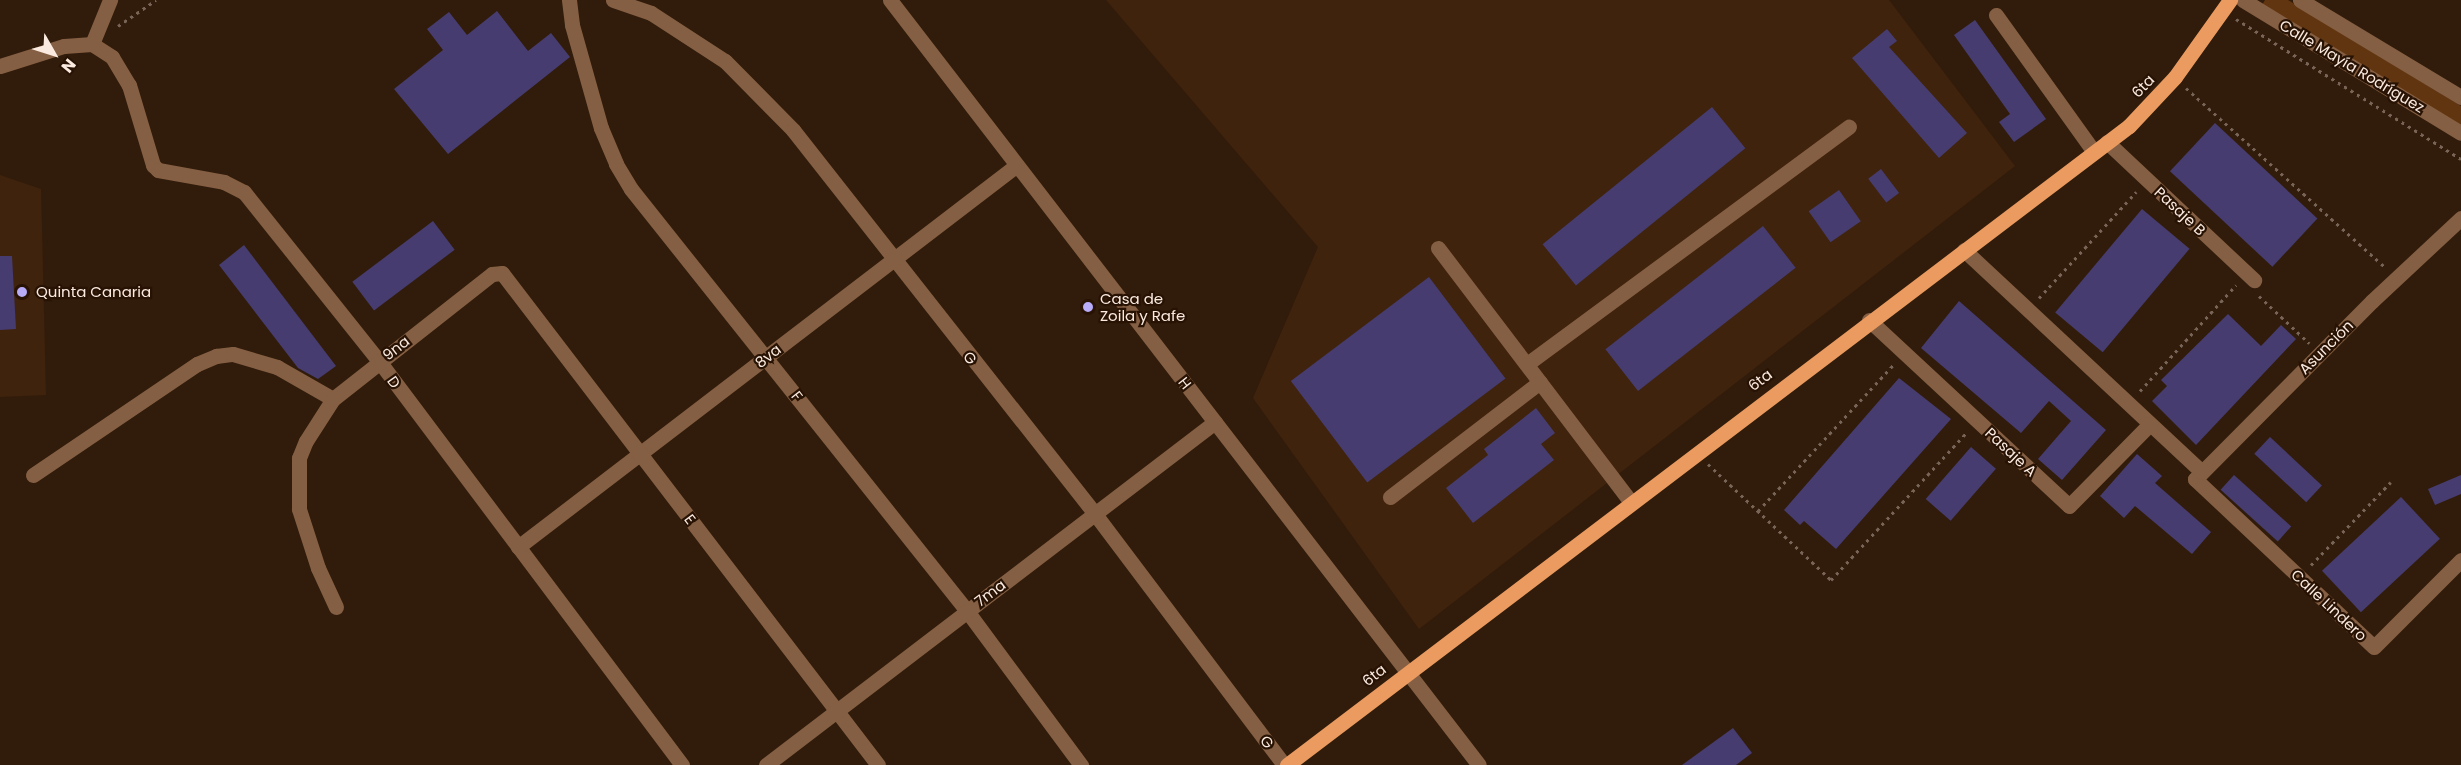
<!DOCTYPE html>
<html>
<head>
<meta charset="utf-8">
<style>
  body { margin:0 }
  #map { position:relative; width:2461px; height:765px; overflow:hidden; background:#311c0b; font-family:Poppins,sans-serif }
  div>[style] { position:absolute }
  .built>* { inset:0; background:#3f230d }
  .green>* { inset:0; background:#61350f }
  .building>* { inset:0; background:#463c6f; transform-origin:0 0 }
  .path>* { height:3px; margin-top:-1.5px; transform-origin:0; background:repeating-linear-gradient(90deg,#786557 0 3px,transparent 0 7.5px) }
  .minor>* { height:15px; margin:-7.5px; padding:0 7.5px; transform-origin:7.5px; border-radius:7.5px; background:#855f43 }
  .major>* { height:15px; margin:-7.5px; padding:0 7.5px; transform-origin:7.5px; border-radius:7.5px; background:#eb9b5f }
  .dots>* { width:16px; height:16px; translate:-50% -50%; box-sizing:border-box; border:3px solid #271203; border-radius:50% }
  span { translate:-50% -50%; white-space:nowrap; text-align:center; line-height:1.15; -webkit-text-stroke:4.5px #271203; paint-order:stroke }
  .street-label { font-size:15px; color:#faeae0 }
  .poi-label { font-size:15px; color:#faeae0 }
  .left { translate:0 -50%; text-align:left }
  .north { position:absolute; left:24px; top:24px; width:60px; height:60px; -webkit-text-stroke:4px #271203; paint-order:stroke; rotate:129deg; font-size:16px; font-weight:700; line-height:24px; text-align:center; color:#faeae0 }
  .north::after { content:''; display:block; margin:auto; width:21px; height:27px; background:#faeae0; clip-path:polygon(50% 0,100% 100%,50% 72%,0 100%) }
</style>
</head>
<body>
<div id="map">
  <div class="built">
    <i style="clip-path:polygon(1106px 0,1889px 0,2015px 166px,1419px 629px,1253px 398px,1318px 247px)"></i>
    <i style="clip-path:polygon(0 175px,41px 189px,46px 395px,0 397px)"></i>
  </div>
  <div class="green">
    <i style="clip-path:polygon(2265px 0,2288px 0,2461px 106px,2461px 127px,2262px 5px)"></i>
  </div>
  <div class="building">
    <i style="clip-path:polygon(497px 11px,528px 51px,551px 33px,570px 57px,448px 154px,394px 89px,443px 50px,427px 29px,449px 12px,467px 35px)"></i>
    <i style="clip-path:polygon(1975px 20px,2046px 119px,2014px 142px,1999px 122px,2010px 114px,1954px 35px)"></i>
    <i style="clip-path:polygon(1887px 29px,1897px 41px,1889px 47px,1967px 133px,1939px 158px,1852px 58px)"></i>
    <i style="left:1712px;top:107px;width:53px;height:218px;rotate:51deg"></i>
    <i style="left:2215px;top:123px;width:140px;height:66px;rotate:43deg"></i>
    <i style="left:1881px;top:169px;width:30px;height:16px;rotate:53deg"></i>
    <i style="left:1839px;top:190px;width:38px;height:37px;rotate:55deg"></i>
    <i style="left:2142px;top:209px;width:62px;height:135px;rotate:40deg"></i>
    <i style="left:433px;top:221px;width:36px;height:101px;rotate:53deg"></i>
    <i style="left:1763px;top:226px;width:53px;height:200px;rotate:52deg"></i>
    <i style="clip-path:polygon(244px 245px,336px 366px,318px 379px,298px 368px,219px 265px)"></i>
    <i style="clip-path:polygon(0 256px,12px 256px,16px 329px,0 330px)"></i>
    <i style="left:1429px;top:277px;width:127px;height:173px;rotate:53deg"></i>
    <i style="clip-path:polygon(1959px 301px,2106px 430px,2062px 480px,2038px 459px,2071px 421px,2049px 401px,2021px 433px,1921px 348px)"></i>
    <i style="clip-path:polygon(2228px 314px,2261px 346px,2281px 325px,2296px 339px,2196px 445px,2152px 401px,2167px 386px,2161px 380px)"></i>
    <i style="clip-path:polygon(1899px 378px,1951px 419px,1836px 549px,1804px 521px,1800px 525px,1784px 510px)"></i>
    <i style="clip-path:polygon(1536px 408px,1555px 433px,1541px 444px,1554px 460px,1473px 523px,1446px 488px,1488px 455px,1484px 449px)"></i>
    <i style="left:2270px;top:437px;width:71px;height:23px;rotate:43deg"></i>
    <i style="left:1971px;top:447px;width:33px;height:69px;rotate:41deg"></i>
    <i style="clip-path:polygon(2137px 454px,2162px 476px,2155px 483px,2211px 532px,2192px 554px,2135px 506px,2124px 518px,2100px 496px)"></i>
    <i style="left:2234px;top:475px;width:77px;height:20px;rotate:42deg"></i>
    <i style="clip-path:polygon(2461px 475px,2461px 494px,2435px 505px,2428px 489px)"></i>
    <i style="left:2401px;top:497px;width:57px;height:108px;rotate:47deg"></i>
    <i style="clip-path:polygon(1733px 728px,1752px 753px,1736px 765px,1682px 765px)"></i>
  </div>
  <div class="path">
    <i style="left:2236px;top:19px;width:265px;rotate:31.9deg"></i>
    <i style="left:118px;top:26px;width:46px;rotate:-34.4deg"></i>
    <i style="left:2186px;top:88px;width:266px;rotate:42deg"></i>
    <i style="left:2259px;top:296px;width:69px;rotate:43.2deg"></i>
    <i style="left:2039px;top:298px;width:144px;rotate:-47.5deg"></i>
    <i style="left:2140px;top:391px;width:143px;rotate:-47.8deg"></i>
    <i style="left:1708px;top:464px;width:169px;rotate:43.3deg"></i>
    <i style="left:1831px;top:580px;width:200px;rotate:-47.4deg"></i>
    <i style="left:1758px;top:511px;width:199px;rotate:-47.2deg"></i>
    <i style="left:2311px;top:565px;width:115px;rotate:-46.1deg"></i>
  </div>
  <div class="minor">
    <i style="left:569px;top:0;width:25px;rotate:83deg"></i>
    <i style="left:572px;top:25px;width:107px;rotate:74.3deg"></i>
    <i style="left:601px;top:128px;width:39px;rotate:67deg"></i>
    <i style="left:616px;top:164px;width:29px;rotate:59deg"></i>
    <i style="left:631px;top:189px;width:539px;rotate:51.47deg"></i>
    <i style="left:967px;top:611px;width:192px;rotate:53.5deg"></i>
    <i style="left:613px;top:0;width:40px;rotate:18.9deg"></i>
    <i style="left:651px;top:13px;width:88px;rotate:33deg"></i>
    <i style="left:725px;top:61px;width:97px;rotate:45.4deg"></i>
    <i style="left:793px;top:130px;width:489px;rotate:51.8deg"></i>
    <i style="left:1095px;top:514px;width:314px;rotate:53deg"></i>
    <i style="left:890px;top:0;width:965px;rotate:52.41deg"></i>
    <i style="left:2243px;top:0;width:255px;rotate:31.4deg"></i>
    <i style="left:2300px;top:0;width:188px;rotate:31.1deg"></i>
    <i style="left:1996px;top:15px;width:168px;rotate:54.4deg"></i>
    <i style="left:92px;top:44px;width:24px;rotate:33deg"></i>
    <i style="left:112px;top:57px;width:33px;rotate:59deg"></i>
    <i style="left:129px;top:85px;width:84px;rotate:73.3deg"></i>
    <i style="left:153px;top:165px;width:7px;rotate:45deg"></i>
    <i style="left:158px;top:170px;width:67px;rotate:10.3deg"></i>
    <i style="left:224px;top:182px;width:22px;rotate:27deg"></i>
    <i style="left:244px;top:192px;width:216px;rotate:51.4deg"></i>
    <i style="left:379px;top:361px;width:505px;rotate:53.13deg"></i>
    <i style="left:92px;top:44px;width:48px;rotate:-67.8deg"></i>
    <i style="left:0;top:66px;width:67px;rotate:-17.4deg"></i>
    <i style="left:64px;top:46px;width:28px;rotate:-4deg"></i>
    <i style="left:2107px;top:142px;width:202px;rotate:43.2deg"></i>
    <i style="left:2461px;top:218px;width:122px;rotate:137deg"></i>
    <i style="left:2372px;top:301px;width:251px;rotate:134.8deg"></i>
    <i style="left:2195px;top:479px;width:245px;rotate:43.2deg"></i>
    <i style="left:2374px;top:647px;width:123px;rotate:-45deg"></i>
    <i style="left:1438px;top:248px;width:319px;rotate:52.8deg"></i>
    <i style="left:1964px;top:250px;width:325px;rotate:43deg"></i>
    <i style="left:1869px;top:320px;width:273px;rotate:42.9deg"></i>
    <i style="left:2069px;top:506px;width:115px;rotate:-45.4deg"></i>
    <i style="left:1527px;top:364px;width:400px;rotate:-36.4deg"></i>
    <i style="left:33px;top:475px;width:198px;rotate:-34.1deg"></i>
    <i style="left:197px;top:364px;width:21px;rotate:-23deg"></i>
    <i style="left:216px;top:356px;width:17px;rotate:-7deg"></i>
    <i style="left:233px;top:354px;width:46px;rotate:16.5deg"></i>
    <i style="left:277px;top:367px;width:64px;rotate:29.7deg"></i>
    <i style="left:1390px;top:497px;width:189px;rotate:-37.5deg"></i>
    <i style="left:518px;top:547px;width:628px;rotate:-37.44deg"></i>
    <i style="left:336px;top:607px;width:43px;rotate:-114.8deg"></i>
    <i style="left:318px;top:568px;width:62px;rotate:-107.9deg"></i>
    <i style="left:299px;top:509px;width:51px;rotate:-90deg"></i>
    <i style="left:299px;top:458px;width:18px;rotate:-68deg"></i>
    <i style="left:306px;top:441px;width:50px;rotate:-57.3deg"></i>
    <i style="left:333px;top:399px;width:202px;rotate:-38.2deg"></i>
    <i style="left:492px;top:274px;width:10px;rotate:-6deg"></i>
    <i style="left:502px;top:273px;width:619px;rotate:52.61deg"></i>
    <i style="left:766px;top:765px;width:565px;rotate:-37.38deg"></i>
  </div>
  <div class="major">
    <i style="left:1287px;top:765px;width:1057px;rotate:-37.2deg"></i>
    <i style="left:2129px;top:126px;width:67px;rotate:-46.8deg"></i>
    <i style="left:2175px;top:77px;width:95px;rotate:-54.5deg"></i>
  </div>
  <div class="dots">
    <i style="left:22px;top:292px;background:#b8abf7"></i>
    <i style="left:1088px;top:307px;background:#b8abf7"></i>
  </div>
  <div class="street-label">
    <span style="left:2352px;top:66px;rotate:31deg">Calle Mayía Rodríguez</span>
    <span style="left:2143px;top:86px;rotate:-47deg">6ta</span>
    <span style="left:2180px;top:211px;rotate:43deg">Pasaje B</span>
    <span style="left:2326px;top:347px;rotate:-45deg">Asunción</span>
    <span style="left:396px;top:348px;rotate:-38deg">9na</span>
    <span style="left:768px;top:356px;rotate:-38deg">8va</span>
    <span style="left:970px;top:358px;rotate:51deg">G</span>
    <span style="left:1760px;top:380px;rotate:-37deg">6ta</span>
    <span style="left:394px;top:382px;rotate:55deg">D</span>
    <span style="left:1185px;top:383px;rotate:52deg">H</span>
    <span style="left:797px;top:396px;rotate:52deg">F</span>
    <span style="left:2011px;top:452px;rotate:43deg">Pasaje A</span>
    <span style="left:690px;top:519px;rotate:53deg">E</span>
    <span style="left:990px;top:593px;rotate:-37deg">7ma</span>
    <span style="left:2329px;top:605px;rotate:43deg">Calle Lindero</span>
    <span style="left:1374px;top:675px;rotate:-38deg">6ta</span>
    <span style="left:1267px;top:742px;rotate:53deg">G</span>
  </div>
  <div class="poi-label">
    <span class="left" style="left:36px;top:292px">Quinta Canaria</span>
    <span class="left" style="left:1100px;top:307px">Casa de<br>Zoila y Rafe</span>
  </div>
  <div class="north">N</div>
</div>
</body>
</html>
